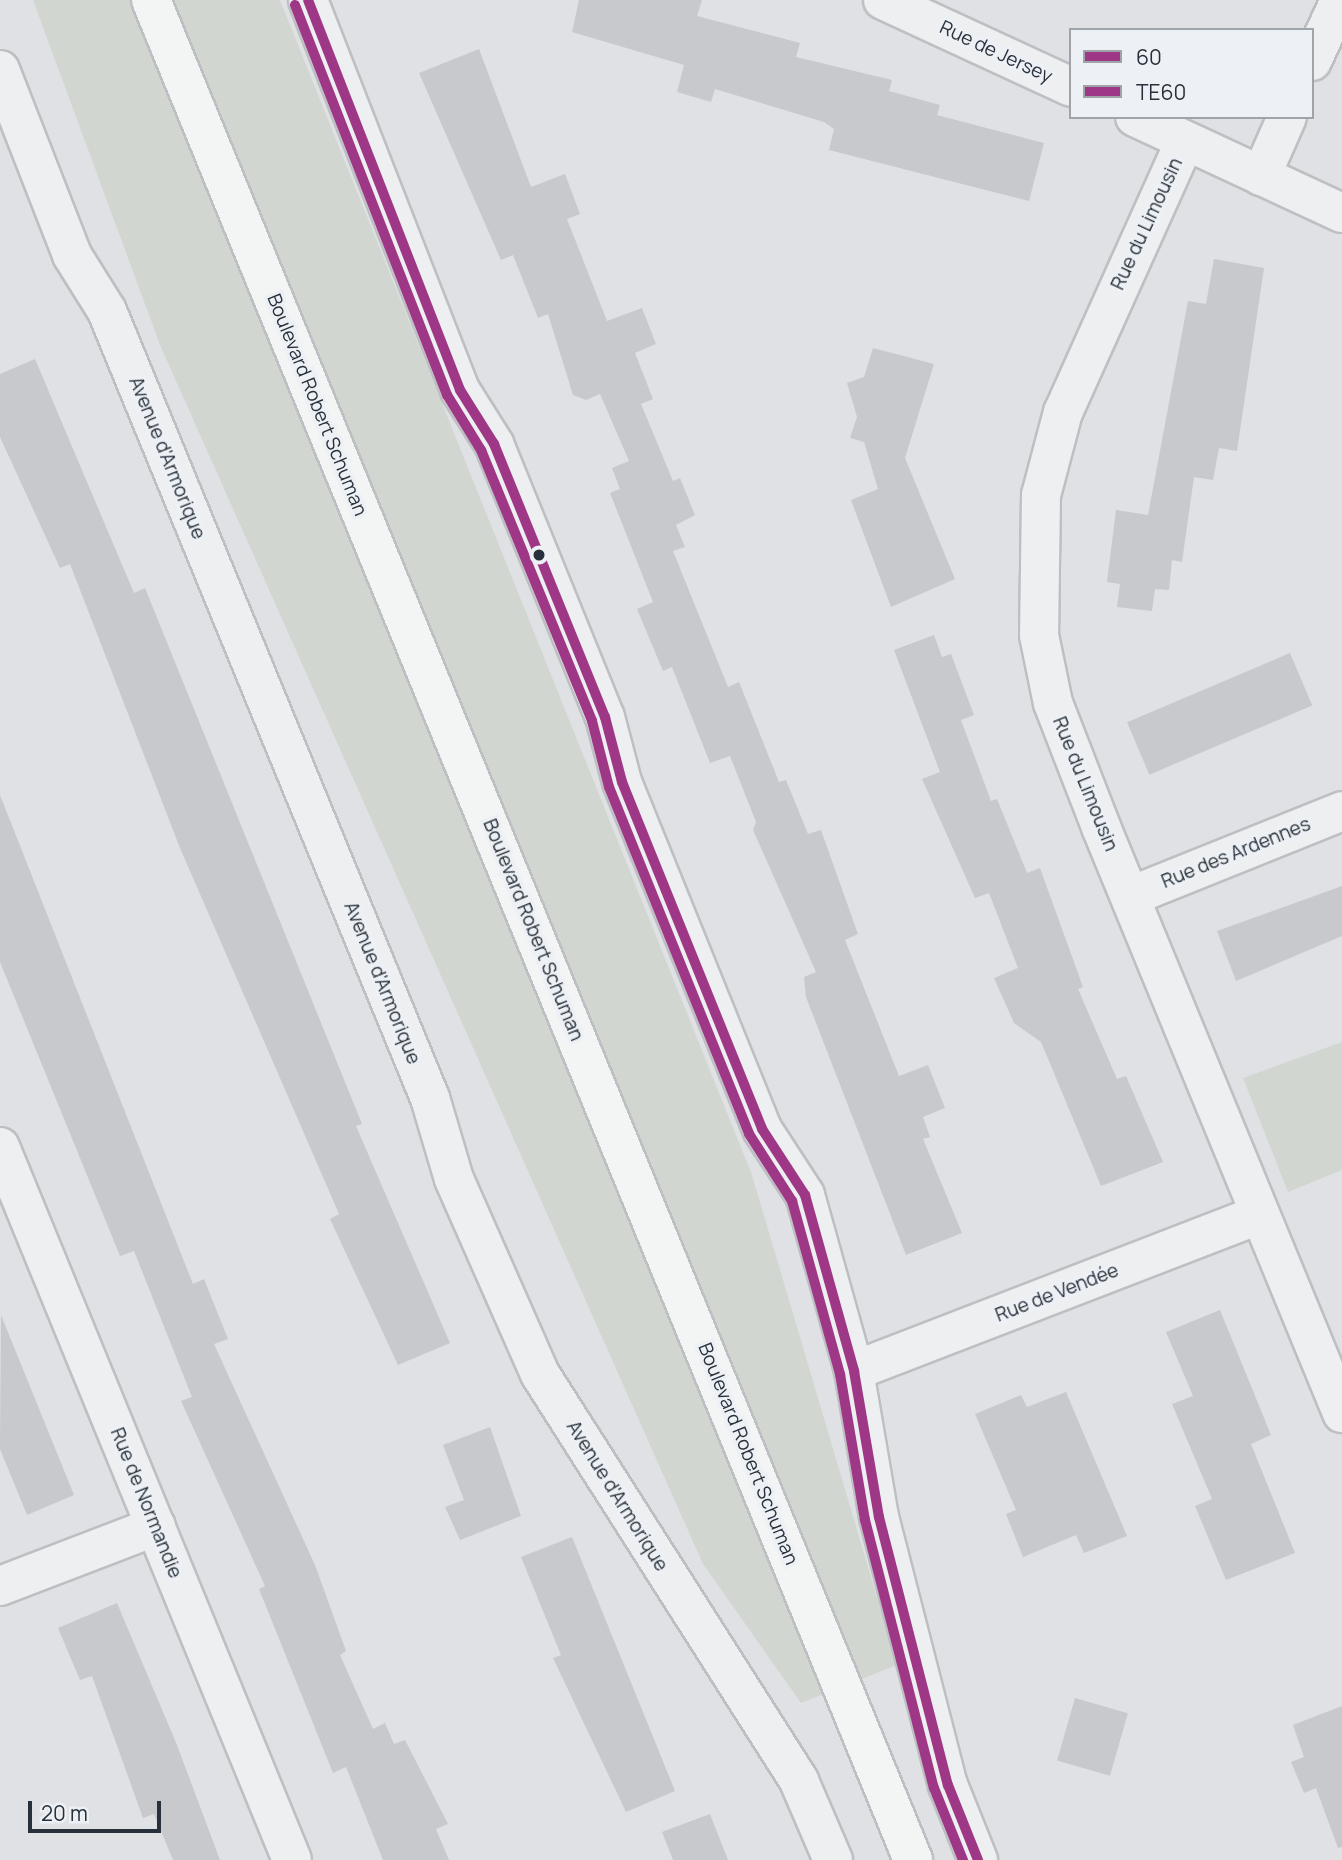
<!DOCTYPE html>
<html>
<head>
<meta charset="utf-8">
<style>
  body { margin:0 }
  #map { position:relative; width:1342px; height:1860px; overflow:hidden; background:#dfe1e4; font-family:Manrope,sans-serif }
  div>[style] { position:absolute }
  .green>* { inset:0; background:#d1d7d0 }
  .building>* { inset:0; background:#c7c9cc; transform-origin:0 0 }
  .roads { filter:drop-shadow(2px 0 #bdbfc2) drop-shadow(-2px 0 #bdbfc2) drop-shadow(0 2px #bdbfc2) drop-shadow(0 -2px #bdbfc2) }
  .minor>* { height:38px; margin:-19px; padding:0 19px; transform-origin:19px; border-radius:19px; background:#eeeff1 }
  .major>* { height:38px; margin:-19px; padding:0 19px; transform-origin:19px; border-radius:19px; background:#f3f4f4 }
  .bus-1>* { height:10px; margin:-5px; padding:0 5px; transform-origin:5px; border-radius:5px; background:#9f3787 }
  .bus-2>* { height:10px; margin:-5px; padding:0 5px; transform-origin:5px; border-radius:5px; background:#9f3787 }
  .dots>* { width:19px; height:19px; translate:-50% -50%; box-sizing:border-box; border:4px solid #edf0f4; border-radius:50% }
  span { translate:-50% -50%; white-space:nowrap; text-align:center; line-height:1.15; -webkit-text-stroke:7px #edf0f4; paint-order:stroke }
  .street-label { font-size:19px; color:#28313b }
  .legend { position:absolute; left:1069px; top:28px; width:245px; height:91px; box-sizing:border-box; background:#edf0f4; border:2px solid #9ea4aa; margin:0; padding:9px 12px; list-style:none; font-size:21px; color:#28313b }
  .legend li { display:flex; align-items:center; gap:14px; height:35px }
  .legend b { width:35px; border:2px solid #9ea4aa }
  .scale { position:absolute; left:28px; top:1801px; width:133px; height:32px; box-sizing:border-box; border:4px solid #28313b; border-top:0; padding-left:9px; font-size:21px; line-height:24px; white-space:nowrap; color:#28313b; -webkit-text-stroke:5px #edf0f4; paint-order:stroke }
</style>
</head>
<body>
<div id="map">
  <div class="green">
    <i style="clip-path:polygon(33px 0,280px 0,752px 1175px,897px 1665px,801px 1703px,703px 1564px,160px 345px)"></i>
    <i style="clip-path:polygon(1342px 1042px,1342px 1170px,1288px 1192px,1243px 1078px)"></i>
  </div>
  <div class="building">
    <i style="clip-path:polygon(579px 0,702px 0,697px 16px,800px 43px,796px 57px,892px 80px,889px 91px,940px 105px,937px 115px,1044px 143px,1029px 201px,829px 150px,834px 129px,824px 122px,715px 89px,711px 102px,677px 92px,684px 65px,572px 32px)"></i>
    <i style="clip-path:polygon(479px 49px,531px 187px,565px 174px,580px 214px,567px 219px,607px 321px,642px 308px,656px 344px,635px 353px,653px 399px,641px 404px,673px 481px,680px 478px,695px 515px,676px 525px,685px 547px,673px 551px,728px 687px,739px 682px,779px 782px,786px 780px,808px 834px,821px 830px,858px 934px,845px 940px,899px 1076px,928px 1065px,945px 1108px,923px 1117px,930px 1137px,923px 1139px,962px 1233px,906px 1255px,806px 997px,804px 977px,816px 972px,753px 830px,756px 822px,730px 756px,710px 763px,672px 667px,663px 671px,637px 609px,653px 602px,610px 493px,620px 489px,612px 468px,629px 461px,600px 394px,586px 400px,573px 395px,548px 314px,538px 318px,513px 255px,501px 260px,419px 73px)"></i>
    <i style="clip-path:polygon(1214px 259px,1264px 268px,1237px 451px,1219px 448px,1213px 480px,1194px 477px,1182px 562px,1172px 560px,1169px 590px,1155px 589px,1152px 611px,1117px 607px,1120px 584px,1107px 582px,1116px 510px,1148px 515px,1188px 301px,1206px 304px)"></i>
    <i style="clip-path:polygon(873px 348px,934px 364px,905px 458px,955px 579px,891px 607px,851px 500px,878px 489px,864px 442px,850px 438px,857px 417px,847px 383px,864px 377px)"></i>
    <i style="clip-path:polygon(35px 359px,134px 593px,145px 588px,362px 1124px,356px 1126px,450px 1343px,398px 1365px,330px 1219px,339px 1214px,180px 848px,70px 564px,60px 568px,0 437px,0 374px)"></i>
    <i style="clip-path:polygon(934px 635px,942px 657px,951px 654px,974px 715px,961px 720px,991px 801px,997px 799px,1027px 873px,1040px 868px,1083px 987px,1078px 989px,1117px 1079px,1126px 1076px,1163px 1162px,1101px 1186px,1041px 1042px,1014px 1023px,994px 978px,1018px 968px,989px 893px,975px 898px,922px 779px,940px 772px,894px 650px)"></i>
    <i style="left:1290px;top:653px;width:57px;height:177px;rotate:67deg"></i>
    <i style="clip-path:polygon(0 795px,193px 1284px,204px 1279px,228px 1339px,214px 1344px,315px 1565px,346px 1651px,340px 1655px,373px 1729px,385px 1723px,394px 1744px,405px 1740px,448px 1824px,436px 1829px,449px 1860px,383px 1860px,346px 1767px,333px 1773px,259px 1589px,265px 1586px,181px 1401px,192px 1397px,134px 1251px,120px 1256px,0 962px)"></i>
    <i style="clip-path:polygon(1342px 886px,1342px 936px,1236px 981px,1217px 931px)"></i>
    <i style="clip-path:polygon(1220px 1310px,1271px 1435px,1251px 1444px,1295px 1553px,1226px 1580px,1195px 1506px,1212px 1499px,1172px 1404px,1193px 1396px,1166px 1332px)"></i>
    <i style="clip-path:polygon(1px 1315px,74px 1495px,27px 1515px,0 1449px)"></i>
    <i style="clip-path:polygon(1066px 1392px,1127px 1536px,1084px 1553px,1076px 1535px,1023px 1557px,1006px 1514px,1016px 1510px,975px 1414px,1021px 1395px,1027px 1407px)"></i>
    <i style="clip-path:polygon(490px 1427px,521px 1516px,460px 1540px,445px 1507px,464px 1500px,443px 1445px)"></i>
    <i style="clip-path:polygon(572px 1537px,675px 1791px,626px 1812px,553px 1658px,561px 1655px,521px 1557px)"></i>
    <i style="clip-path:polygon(117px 1603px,177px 1745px,220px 1860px,173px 1860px,154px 1814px,143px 1818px,92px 1676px,80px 1680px,58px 1628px)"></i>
    <i style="left:1075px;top:1698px;width:55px;height:65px;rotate:16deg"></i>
    <i style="clip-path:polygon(1342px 1706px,1342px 1847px,1338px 1848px,1316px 1788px,1304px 1793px,1291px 1762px,1304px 1757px,1293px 1725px)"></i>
    <i style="clip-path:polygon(710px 1814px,728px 1860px,673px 1860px,662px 1832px)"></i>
  </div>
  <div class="roads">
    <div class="minor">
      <i style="left:308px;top:0;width:419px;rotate:68.7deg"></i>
      <i style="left:460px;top:390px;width:64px;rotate:57.8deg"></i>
      <i style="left:494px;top:444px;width:295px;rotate:67.9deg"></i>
      <i style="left:605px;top:717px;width:67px;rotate:75.3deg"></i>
      <i style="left:622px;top:782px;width:374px;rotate:68deg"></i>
      <i style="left:762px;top:1129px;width:79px;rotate:56.9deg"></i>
      <i style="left:805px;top:1195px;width:183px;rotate:74.4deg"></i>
      <i style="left:854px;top:1371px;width:148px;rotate:80.3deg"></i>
      <i style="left:879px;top:1517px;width:277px;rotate:75.6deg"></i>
      <i style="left:948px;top:1785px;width:81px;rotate:68.2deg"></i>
      <i style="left:883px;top:0;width:207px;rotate:24.8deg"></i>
      <i style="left:1312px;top:61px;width:67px;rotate:-65.3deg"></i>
      <i style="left:0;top:70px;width:199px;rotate:68.7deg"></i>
      <i style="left:72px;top:255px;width:66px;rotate:58deg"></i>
      <i style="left:107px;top:311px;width:851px;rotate:67.69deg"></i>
      <i style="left:430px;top:1098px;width:84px;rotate:73.5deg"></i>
      <i style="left:454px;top:1179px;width:213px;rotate:66.2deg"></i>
      <i style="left:540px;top:1374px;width:482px;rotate:57.5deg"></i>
      <i style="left:799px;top:1781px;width:86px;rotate:66.7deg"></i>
      <i style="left:1135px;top:117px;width:228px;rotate:24.9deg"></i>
      <i style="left:1185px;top:141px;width:297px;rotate:114.2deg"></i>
      <i style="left:1063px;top:412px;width:86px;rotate:104.8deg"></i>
      <i style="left:1041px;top:495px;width:140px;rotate:90.8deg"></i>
      <i style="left:1039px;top:635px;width:69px;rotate:78.4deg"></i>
      <i style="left:1053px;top:703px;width:133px;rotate:68.8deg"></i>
      <i style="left:1101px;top:827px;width:634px;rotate:67.64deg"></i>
      <i style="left:1261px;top:176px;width:64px;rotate:-66.2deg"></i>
      <i style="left:1131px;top:896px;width:227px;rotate:-21.9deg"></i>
      <i style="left:0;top:1147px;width:770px;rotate:67.73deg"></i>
      <i style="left:854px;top:1371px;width:435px;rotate:-21.1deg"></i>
      <i style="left:0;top:1586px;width:167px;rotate:-21deg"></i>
    </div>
    <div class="major">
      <i style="left:151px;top:0;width:2010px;rotate:67.72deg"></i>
    </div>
  </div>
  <div class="bus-1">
    <i style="left:308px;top:0;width:419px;rotate:68.7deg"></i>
    <i style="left:460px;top:390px;width:64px;rotate:57.8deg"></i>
    <i style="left:494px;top:444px;width:295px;rotate:67.9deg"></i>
    <i style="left:605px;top:717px;width:67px;rotate:75.3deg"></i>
    <i style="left:622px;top:782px;width:374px;rotate:68deg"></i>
    <i style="left:762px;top:1129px;width:79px;rotate:56.9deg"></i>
    <i style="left:805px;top:1195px;width:183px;rotate:74.4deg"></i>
    <i style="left:854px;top:1371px;width:148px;rotate:80.3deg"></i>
    <i style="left:879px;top:1517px;width:277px;rotate:75.6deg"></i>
    <i style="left:948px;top:1785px;width:81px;rotate:68.2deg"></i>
  </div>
  <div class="bus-2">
    <i style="left:295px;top:5px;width:419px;rotate:68.7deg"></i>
    <i style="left:447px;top:395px;width:65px;rotate:58.3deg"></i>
    <i style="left:481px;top:450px;width:293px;rotate:67.7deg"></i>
    <i style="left:592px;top:721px;width:68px;rotate:75.6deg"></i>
    <i style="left:609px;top:787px;width:374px;rotate:68deg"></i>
    <i style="left:749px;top:1134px;width:80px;rotate:57.3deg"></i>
    <i style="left:792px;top:1201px;width:180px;rotate:74.5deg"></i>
    <i style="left:840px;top:1374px;width:148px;rotate:80.3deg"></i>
    <i style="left:865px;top:1520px;width:277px;rotate:75.6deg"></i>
    <i style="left:934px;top:1788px;width:78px;rotate:68.1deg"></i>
  </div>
  <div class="dots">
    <i style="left:539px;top:555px;background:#28313b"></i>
  </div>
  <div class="street-label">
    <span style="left:996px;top:52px;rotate:25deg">Rue de Jersey</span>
    <span style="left:1147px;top:224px;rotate:-65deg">Rue du Limousin</span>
    <span style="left:317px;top:405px;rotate:68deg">Boulevard Robert Schuman</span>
    <span style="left:167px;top:458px;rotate:68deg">Avenue d'Armorique</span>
    <span style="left:1085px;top:784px;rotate:68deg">Rue du Limousin</span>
    <span style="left:1236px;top:853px;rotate:-22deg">Rue des Ardennes</span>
    <span style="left:533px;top:930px;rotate:68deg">Boulevard Robert Schuman</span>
    <span style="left:382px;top:983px;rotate:68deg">Avenue d'Armorique</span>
    <span style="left:1057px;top:1293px;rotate:-21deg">Rue de Vendée</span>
    <span style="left:748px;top:1454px;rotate:68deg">Boulevard Robert Schuman</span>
    <span style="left:617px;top:1496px;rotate:58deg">Avenue d'Armorique</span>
    <span style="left:146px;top:1503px;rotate:68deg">Rue de Normandie</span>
  </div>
  <ul class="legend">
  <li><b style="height:9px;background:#9f3787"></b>60</li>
  <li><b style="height:9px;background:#9f3787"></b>TE60</li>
  </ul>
  <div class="scale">20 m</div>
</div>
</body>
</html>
